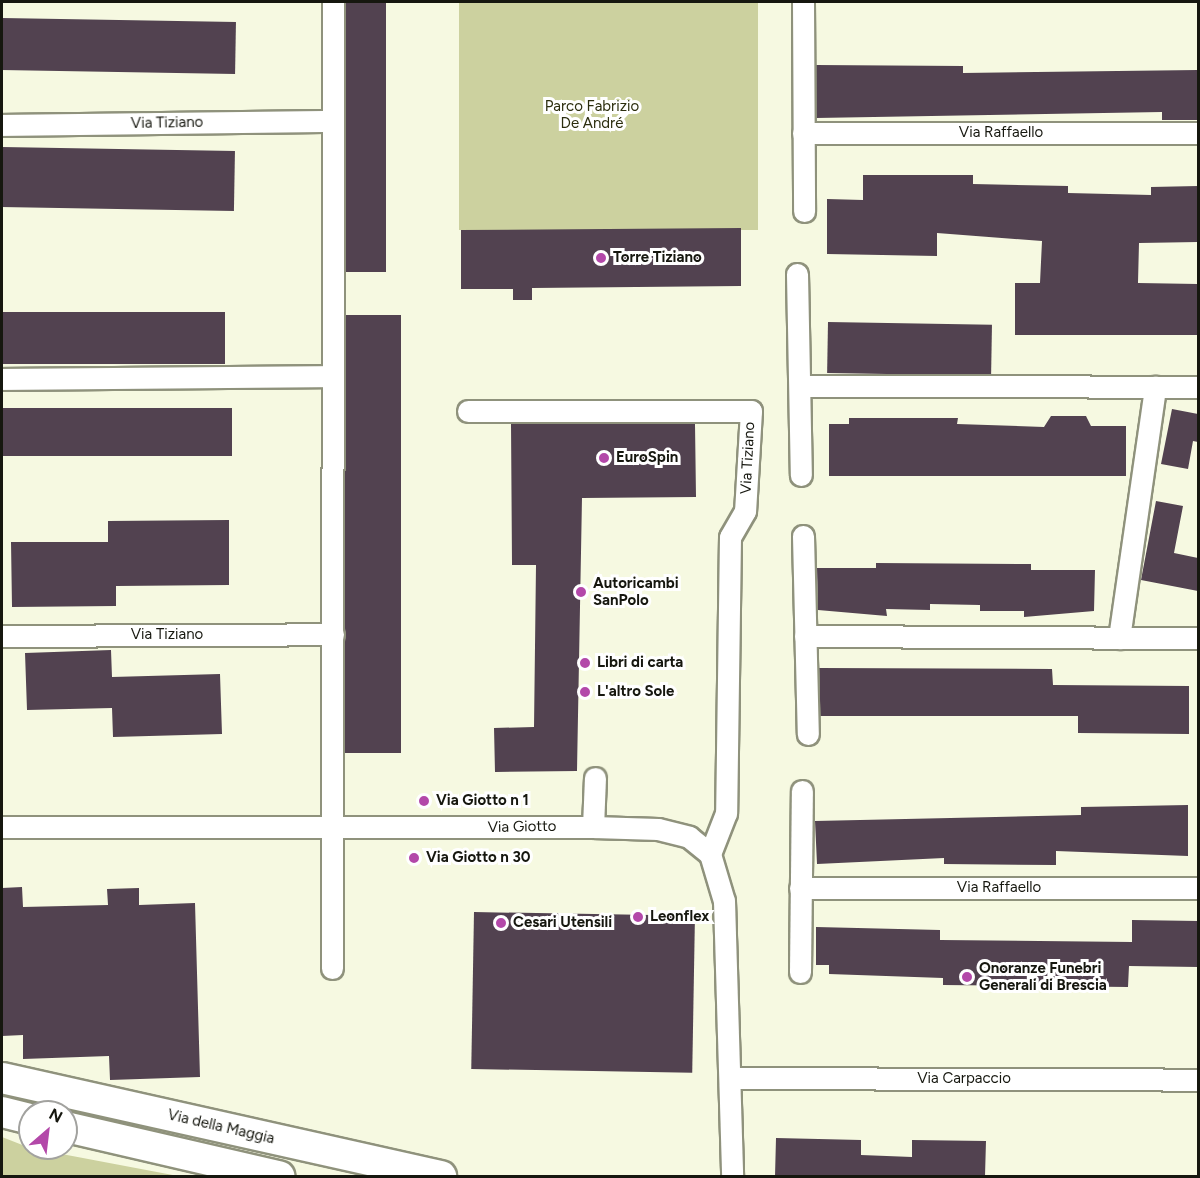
<!DOCTYPE html>
<html>
<head>
<meta charset="utf-8">
<style>
  body { margin:0 }
  #map { position:relative; width:1200px; height:1178px; overflow:hidden; background:#f6f9e1; font-family:Figtree,sans-serif }
  div>[style] { position:absolute }
  .green>* { inset:0; background:#ccd19f; transform-origin:0 0 }
  .building>* { inset:0; background:#524250; transform-origin:0 0 }
  .roads { filter:drop-shadow(2px 0 #8f927c) drop-shadow(-2px 0 #8f927c) drop-shadow(0 2px #8f927c) drop-shadow(0 -2px #8f927c) }
  .street>* { height:21px; margin:-10.5px; padding:0 10.5px; transform-origin:10.5px; border-radius:10.5px; background:#fff }
  .secondary>* { height:30px; margin:-15px; padding:0 15px; transform-origin:15px; border-radius:15px; background:#fff }
  .dots>* { width:16px; height:16px; translate:-50% -50%; box-sizing:border-box; border:3px solid #fff; border-radius:50% }
  span { translate:-50% -50%; white-space:nowrap; text-align:center; line-height:1.15; -webkit-text-stroke:6px #fff; paint-order:stroke }
  .park-label { font-size:15px; color:#2b2d0d }
  .street-label { font-size:15px; color:#16170f }
  .poi-label { font-size:15px; color:#16170f; font-weight:700 }
  .left { translate:0 -50%; text-align:left }
  .frame { position:absolute; inset:0; border:3px solid #16170f; pointer-events:none }
  .north { position:absolute; left:18px; top:1100px; width:60px; height:60px; box-sizing:border-box; background:#fff; border:2px solid #a2a29f; border-radius:50%; rotate:28deg; font-size:16px; font-weight:700; line-height:24px; text-align:center; color:#16170f }
  .north::after { content:''; display:block; margin:auto; width:21px; height:27px; background:#b348a9; clip-path:polygon(50% 0,100% 100%,50% 72%,0 100%) }
</style>
</head>
<body>
<div id="map">
  <div class="green">
    <i style="left:459px;top:2px;width:299px;height:228px"></i>
    <i style="clip-path:polygon(2px 1137px,30px 1148px,178px 1176px,2px 1176px)"></i>
  </div>
  <div class="building">
    <i style="left:346px;top:2px;width:40px;height:270px"></i>
    <i style="left:2px;top:18px;width:234px;height:52px;rotate:1deg"></i>
    <i style="clip-path:polygon(816px 65px,963px 66px,963px 73px,1198px 70px,1198px 120px,1162px 120px,1162px 112px,816px 118px)"></i>
    <i style="left:2px;top:147px;width:233px;height:60px;rotate:1deg"></i>
    <i style="clip-path:polygon(863px 175px,973px 175px,973px 184px,1068px 186px,1068px 193px,1151px 195px,1151px 187px,1198px 186px,1198px 242px,1139px 243px,1138px 283px,1198px 284px,1198px 335px,1015px 335px,1015px 283px,1040px 283px,1042px 241px,937px 233px,937px 256px,827px 254px,827px 199px,863px 200px)"></i>
    <i style="clip-path:polygon(741px 228px,741px 286px,532px 288px,532px 300px,513px 300px,513px 289px,461px 289px,461px 230px)"></i>
    <i style="left:225px;top:312px;width:52px;height:223px;rotate:90deg"></i>
    <i style="left:345px;top:315px;width:56px;height:438px"></i>
    <i style="left:828px;top:322px;width:164px;height:51px;rotate:1deg"></i>
    <i style="left:2px;top:408px;width:230px;height:48px"></i>
    <i style="clip-path:polygon(1172px 409px,1198px 414px,1198px 442px,1193px 441px,1188px 469px,1161px 464px)"></i>
    <i style="clip-path:polygon(1051px 416px,1086px 416px,1091px 426px,1126px 426px,1126px 476px,829px 476px,829px 424px,849px 424px,849px 418px,958px 418px,957px 424px,1044px 427px)"></i>
    <i style="clip-path:polygon(511px 424px,695px 424px,696px 497px,582px 498px,577px 771px,495px 772px,494px 728px,534px 727px,536px 565px,512px 565px)"></i>
    <i style="clip-path:polygon(1156px 501px,1183px 506px,1174px 553px,1198px 558px,1198px 591px,1141px 580px)"></i>
    <i style="clip-path:polygon(229px 520px,229px 585px,116px 586px,116px 606px,12px 607px,11px 542px,108px 542px,108px 521px)"></i>
    <i style="clip-path:polygon(876px 563px,1031px 564px,1031px 570px,1095px 570px,1094px 611px,1024px 617px,1024px 611px,980px 611px,980px 605px,930px 604px,930px 610px,886px 609px,887px 616px,818px 610px,817px 568px,876px 568px)"></i>
    <i style="clip-path:polygon(111px 650px,112px 677px,220px 674px,222px 734px,113px 737px,112px 708px,27px 710px,25px 653px)"></i>
    <i style="clip-path:polygon(819px 668px,1052px 669px,1053px 685px,1189px 686px,1189px 734px,1078px 733px,1078px 716px,820px 716px)"></i>
    <i style="clip-path:polygon(1188px 805px,1188px 856px,1056px 851px,1056px 865px,944px 864px,944px 858px,817px 864px,815px 821px,1081px 815px,1081px 807px)"></i>
    <i style="clip-path:polygon(22px 887px,23px 907px,108px 905px,107px 889px,139px 888px,139px 905px,195px 903px,200px 1077px,110px 1080px,109px 1056px,23px 1059px,23px 1035px,2px 1036px,2px 888px)"></i>
    <i style="left:474px;top:912px;width:221px;height:157px;rotate:1deg"></i>
    <i style="clip-path:polygon(1132px 920px,1198px 921px,1198px 967px,1129px 966px,1128px 987px,943px 985px,943px 978px,829px 974px,829px 965px,816px 965px,816px 927px,940px 930px,940px 940px,1132px 942px)"></i>
    <i style="clip-path:polygon(776px 1138px,861px 1140px,861px 1155px,912px 1157px,912px 1140px,986px 1141px,985px 1176px,775px 1176px)"></i>
  </div>
  <div class="roads">
    <div class="street">
      <i style="left:803px;top:2px;width:209px;rotate:89.7deg"></i>
      <i style="left:2px;top:125px;width:331px;rotate:-0.7deg"></i>
      <i style="left:803px;top:133px;width:395px"></i>
      <i style="left:797px;top:274px;width:201px;rotate:88.9deg"></i>
      <i style="left:2px;top:379px;width:331px;rotate:-0.5deg"></i>
      <i style="left:800px;top:386px;width:398px;rotate:0.1deg"></i>
      <i style="left:468px;top:411px;width:283px"></i>
      <i style="left:751px;top:411px;width:100px;rotate:93.4deg"></i>
      <i style="left:745px;top:511px;width:30px;rotate:120deg"></i>
      <i style="left:730px;top:537px;width:276px;rotate:90.8deg"></i>
      <i style="left:726px;top:813px;width:44px;rotate:111.3deg"></i>
      <i style="left:803px;top:536px;width:198px;rotate:88.6deg"></i>
      <i style="left:2px;top:636px;width:331px;rotate:-0.3deg"></i>
      <i style="left:805px;top:636px;width:393px;rotate:0.3deg"></i>
      <i style="left:1119px;top:638px;width:254px;rotate:-81.8deg"></i>
      <i style="left:2px;top:827px;width:591px"></i>
      <i style="left:593px;top:827px;width:65px;rotate:1.8deg"></i>
      <i style="left:658px;top:829px;width:32px;rotate:14deg"></i>
      <i style="left:689px;top:837px;width:27px;rotate:39deg"></i>
      <i style="left:710px;top:854px;width:49px;rotate:73.4deg"></i>
      <i style="left:724px;top:901px;width:275px;rotate:88.3deg"></i>
      <i style="left:593px;top:827px;width:49px;rotate:-87.7deg"></i>
      <i style="left:800px;top:888px;width:398px"></i>
      <i style="left:332px;top:968px;width:966px;rotate:-89.94deg"></i>
      <i style="left:800px;top:972px;width:181px;rotate:-89.4deg"></i>
      <i style="left:730px;top:1078px;width:468px;rotate:0.2deg"></i>
    </div>
    <div class="secondary">
      <i style="left:2px;top:1078px;width:450px;rotate:12.6deg"></i>
      <i style="left:2px;top:1112px;width:29px;rotate:14deg"></i>
      <i style="left:66px;top:1127px;width:219px;rotate:13deg"></i>
    </div>
  </div>
  <div class="dots">
    <i style="left:601px;top:258px;background:#b348a9"></i>
    <i style="left:604px;top:458px;background:#b348a9"></i>
    <i style="left:581px;top:592px;background:#b348a9"></i>
    <i style="left:585px;top:663px;background:#b348a9"></i>
    <i style="left:585px;top:692px;background:#b348a9"></i>
    <i style="left:424px;top:801px;background:#b348a9"></i>
    <i style="left:414px;top:858px;background:#b348a9"></i>
    <i style="left:638px;top:917px;background:#b348a9"></i>
    <i style="left:501px;top:923px;background:#b348a9"></i>
    <i style="left:967px;top:977px;background:#b348a9"></i>
  </div>
  <div class="park-label">
    <span style="left:592px;top:115px">Parco Fabrizio<br>De André</span>
  </div>
  <div class="street-label">
    <span style="left:167px;top:123px;rotate:-1deg">Via Tiziano</span>
    <span style="left:1001px;top:133px">Via Raffaello</span>
    <span style="left:748px;top:458px;rotate:-87deg">Via Tiziano</span>
    <span style="left:167px;top:635px">Via Tiziano</span>
    <span style="left:522px;top:827px;rotate:-1deg">Via Giotto</span>
    <span style="left:999px;top:888px">Via Raffaello</span>
    <span style="left:964px;top:1079px">Via Carpaccio</span>
    <span style="left:221px;top:1127px;rotate:13deg">Via della Maggia</span>
  </div>
  <div class="poi-label">
    <span class="left" style="left:613px;top:258px">Torre Tiziano</span>
    <span class="left" style="left:616px;top:458px">EuroSpin</span>
    <span class="left" style="left:593px;top:592px">Autoricambi<br>SanPolo</span>
    <span class="left" style="left:597px;top:663px">Libri di carta</span>
    <span class="left" style="left:597px;top:692px">L'altro Sole</span>
    <span class="left" style="left:436px;top:801px">Via Giotto n 1</span>
    <span class="left" style="left:426px;top:858px">Via Giotto n 30</span>
    <span class="left" style="left:650px;top:917px">Leonflex</span>
    <span class="left" style="left:513px;top:923px">Cesari Utensili</span>
    <span class="left" style="left:979px;top:977px">Onoranze Funebri<br>Generali di Brescia</span>
  </div>
  <div class="frame"></div>
  <div class="north">N</div>
</div>
</body>
</html>
